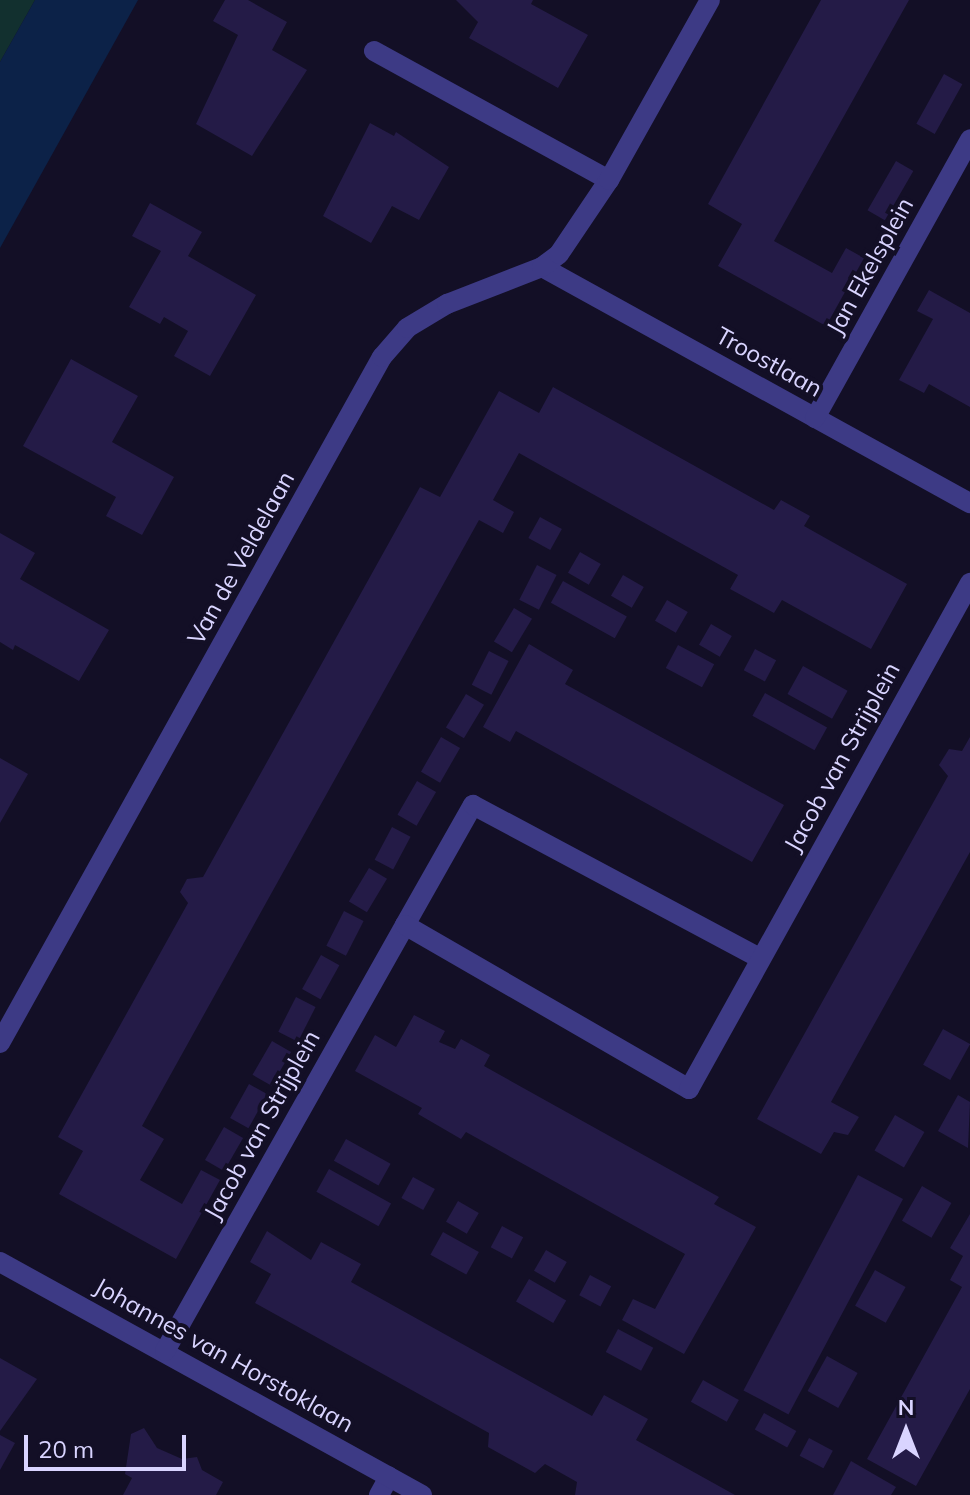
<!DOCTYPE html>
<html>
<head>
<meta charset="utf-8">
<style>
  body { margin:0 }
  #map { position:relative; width:970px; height:1495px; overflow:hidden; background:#130f26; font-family:Mulish,sans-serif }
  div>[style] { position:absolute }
  .green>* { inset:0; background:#12302f }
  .water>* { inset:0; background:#0c2248 }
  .building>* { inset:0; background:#241b47; transform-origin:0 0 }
  .service>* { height:20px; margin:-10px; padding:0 10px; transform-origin:10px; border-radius:10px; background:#3d3a85 }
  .minor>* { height:20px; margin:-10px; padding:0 10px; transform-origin:10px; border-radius:10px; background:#3d3a85 }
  span { translate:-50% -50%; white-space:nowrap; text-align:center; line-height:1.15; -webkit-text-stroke:8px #130f26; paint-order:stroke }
  .street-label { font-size:24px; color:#d9d4ff }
  .north { position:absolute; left:866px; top:1391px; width:80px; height:80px; -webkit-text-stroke:6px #130f26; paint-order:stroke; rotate:0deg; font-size:22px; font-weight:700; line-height:32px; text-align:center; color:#d9d4ff }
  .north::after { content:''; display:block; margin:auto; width:28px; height:36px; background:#d9d4ff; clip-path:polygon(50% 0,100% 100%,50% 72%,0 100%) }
  .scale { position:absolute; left:24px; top:1435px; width:162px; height:36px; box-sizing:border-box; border:4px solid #d9d4ff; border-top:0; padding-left:10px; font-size:24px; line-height:28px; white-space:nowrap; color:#d9d4ff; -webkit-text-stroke:6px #130f26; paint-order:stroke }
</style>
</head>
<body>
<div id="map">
  <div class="green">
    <i style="clip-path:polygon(0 0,35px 0,0 62px)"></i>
  </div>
  <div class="water">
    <i style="clip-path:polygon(35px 0,138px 0,0 248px,0 62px)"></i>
  </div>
  <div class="building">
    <i style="clip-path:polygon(225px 0,248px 0,287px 22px,272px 50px,307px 70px,252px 156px,196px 124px,238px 35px,213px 21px)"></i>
    <i style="clip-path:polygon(456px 0,533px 0,531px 4px,588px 35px,558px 88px,469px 38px,478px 22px)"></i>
    <i style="clip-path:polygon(821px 0,909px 0,774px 241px,832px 273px,846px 248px,864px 258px,826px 326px,718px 266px,742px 224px,708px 204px)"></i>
    <i style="left:944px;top:74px;width:21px;height:57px;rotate:29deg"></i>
    <i style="clip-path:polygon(370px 123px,394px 136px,396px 132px,449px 167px,419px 220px,392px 206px,371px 243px,323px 216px)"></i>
    <i style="left:896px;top:161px;width:20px;height:57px;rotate:30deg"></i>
    <i style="clip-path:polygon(150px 203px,202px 232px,188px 256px,256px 295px,210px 376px,174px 356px,188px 331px,164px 317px,160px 324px,129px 307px,161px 251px,132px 236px)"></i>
    <i style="clip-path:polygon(929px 290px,970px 313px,970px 407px,929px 384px,924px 393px,899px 380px,933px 319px,917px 311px)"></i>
    <i style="clip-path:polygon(71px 359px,138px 396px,112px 442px,174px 477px,142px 535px,106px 516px,116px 497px,23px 446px)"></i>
    <i style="clip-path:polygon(553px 387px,774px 510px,781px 500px,810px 516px,804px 526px,907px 584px,871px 649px,782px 600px,774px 613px,730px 589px,738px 575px,519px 453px,493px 500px,514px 512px,503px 533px,479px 520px,142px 1126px,164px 1139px,140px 1180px,182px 1204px,201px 1170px,220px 1180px,176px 1259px,59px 1194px,83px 1151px,58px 1137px,188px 903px,180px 892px,187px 879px,203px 877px,420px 487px,440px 497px,499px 391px,539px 413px)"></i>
    <i style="left:540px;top:517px;width:25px;height:24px;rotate:29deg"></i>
    <i style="clip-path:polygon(0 533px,35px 553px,20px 579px,109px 630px,79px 681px,15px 645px,13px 650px,0 642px)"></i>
    <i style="left:580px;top:552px;width:24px;height:24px;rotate:30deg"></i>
    <i style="left:537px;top:565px;width:22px;height:39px;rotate:27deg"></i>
    <i style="left:623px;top:575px;width:24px;height:24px;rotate:30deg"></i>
    <i style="left:563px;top:581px;width:73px;height:25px;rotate:29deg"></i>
    <i style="left:667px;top:600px;width:24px;height:24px;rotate:30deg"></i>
    <i style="left:514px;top:608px;width:21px;height:39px;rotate:31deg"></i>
    <i style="left:711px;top:624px;width:24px;height:24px;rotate:30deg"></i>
    <i style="clip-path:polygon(529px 644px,573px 670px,565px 684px,784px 805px,752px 862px,516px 731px,510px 742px,483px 727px)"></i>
    <i style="left:678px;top:645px;width:41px;height:26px;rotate:28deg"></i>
    <i style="left:755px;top:649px;width:24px;height:24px;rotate:28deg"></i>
    <i style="left:489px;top:651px;width:22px;height:38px;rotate:27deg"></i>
    <i style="left:803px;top:666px;width:51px;height:32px;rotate:29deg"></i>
    <i style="left:765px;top:693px;width:71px;height:26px;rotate:29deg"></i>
    <i style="left:466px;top:694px;width:21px;height:39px;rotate:31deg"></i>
    <i style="left:441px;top:737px;width:22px;height:40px;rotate:30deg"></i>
    <i style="clip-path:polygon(970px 737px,970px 852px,831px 1102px,859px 1117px,848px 1135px,834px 1132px,821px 1154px,757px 1119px,948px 776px,939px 765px,949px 749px,962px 751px)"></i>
    <i style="clip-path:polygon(0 758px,28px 774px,0 823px)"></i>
    <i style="left:417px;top:781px;width:22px;height:39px;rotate:30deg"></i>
    <i style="left:392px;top:827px;width:21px;height:37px;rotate:28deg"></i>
    <i style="left:369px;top:868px;width:21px;height:39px;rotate:31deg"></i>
    <i style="left:344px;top:911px;width:22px;height:39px;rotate:27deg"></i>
    <i style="left:321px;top:955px;width:21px;height:39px;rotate:29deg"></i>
    <i style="left:296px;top:997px;width:22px;height:39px;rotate:27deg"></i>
    <i style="clip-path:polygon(414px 1015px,445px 1031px,439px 1042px,455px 1049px,461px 1039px,490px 1055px,484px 1066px,719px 1197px,714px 1204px,756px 1227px,684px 1354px,622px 1320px,633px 1299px,655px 1309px,685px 1254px,466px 1132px,461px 1139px,418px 1114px,422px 1108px,355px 1071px,375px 1035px,396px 1047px)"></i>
    <i style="left:943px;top:1029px;width:31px;height:41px;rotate:29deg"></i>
    <i style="left:272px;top:1041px;width:22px;height:39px;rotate:30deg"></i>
    <i style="left:249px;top:1084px;width:21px;height:39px;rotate:29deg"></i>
    <i style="clip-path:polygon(958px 1095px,970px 1102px,968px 1148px,938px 1131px)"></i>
    <i style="left:895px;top:1115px;width:34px;height:41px;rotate:30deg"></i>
    <i style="left:224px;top:1127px;width:22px;height:38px;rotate:30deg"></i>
    <i style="left:346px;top:1139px;width:51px;height:25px;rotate:29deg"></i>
    <i style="left:329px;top:1169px;width:71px;height:26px;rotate:29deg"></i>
    <i style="left:858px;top:1175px;width:51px;height:244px;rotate:28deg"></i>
    <i style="left:413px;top:1177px;width:25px;height:24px;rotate:29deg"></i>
    <i style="left:922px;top:1186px;width:34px;height:40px;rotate:30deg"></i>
    <i style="left:458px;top:1201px;width:24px;height:24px;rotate:30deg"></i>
    <i style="clip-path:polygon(970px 1214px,970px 1389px,916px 1486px,867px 1459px,962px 1287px,950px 1280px,963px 1256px,950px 1248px)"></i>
    <i style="left:502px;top:1226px;width:24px;height:24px;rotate:28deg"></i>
    <i style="clip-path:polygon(267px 1231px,311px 1260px,321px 1242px,361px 1264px,351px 1282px,592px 1416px,604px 1395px,648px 1419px,636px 1440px,735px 1495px,575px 1495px,577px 1482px,545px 1464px,535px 1473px,488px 1447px,489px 1433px,255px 1303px,271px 1274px,250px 1262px)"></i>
    <i style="left:443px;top:1232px;width:41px;height:26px;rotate:29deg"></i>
    <i style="left:546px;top:1250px;width:24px;height:24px;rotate:30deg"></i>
    <i style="left:875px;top:1270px;width:35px;height:41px;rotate:29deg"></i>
    <i style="left:590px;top:1275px;width:24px;height:23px;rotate:28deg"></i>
    <i style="left:529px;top:1279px;width:43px;height:26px;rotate:30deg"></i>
    <i style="left:618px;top:1329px;width:40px;height:26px;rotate:28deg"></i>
    <i style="left:827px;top:1356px;width:35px;height:40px;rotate:29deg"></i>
    <i style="clip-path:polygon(0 1358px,37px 1379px,0 1431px)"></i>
    <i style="left:703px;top:1380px;width:41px;height:25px;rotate:29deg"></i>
    <i style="left:764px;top:1413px;width:37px;height:19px;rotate:29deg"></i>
    <i style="clip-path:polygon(144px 1428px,157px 1448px,182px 1459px,197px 1457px,202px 1470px,223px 1482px,216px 1495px,123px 1495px,132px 1478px,125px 1474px,131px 1434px)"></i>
    <i style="clip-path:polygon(0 1435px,15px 1443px,0 1470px)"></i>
    <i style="left:809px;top:1438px;width:27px;height:20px;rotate:28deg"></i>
    <i style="clip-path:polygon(851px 1461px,896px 1487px,891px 1495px,833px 1495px)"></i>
  </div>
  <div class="service">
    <i style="left:379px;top:1495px;width:21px;rotate:-61deg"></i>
  </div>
  <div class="minor">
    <i style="left:374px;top:51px;width:268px;rotate:28.8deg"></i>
    <i style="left:542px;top:267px;width:489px;rotate:28.9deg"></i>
    <i style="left:815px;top:418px;width:319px;rotate:-60.9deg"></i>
    <i style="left:405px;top:925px;width:138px;rotate:-60.5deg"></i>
    <i style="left:473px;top:805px;width:324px;rotate:28.1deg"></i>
    <i style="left:0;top:1043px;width:785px;rotate:-60.89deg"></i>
    <i style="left:382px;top:357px;width:38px;rotate:-49deg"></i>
    <i style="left:407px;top:328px;width:47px;rotate:-31deg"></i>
    <i style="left:447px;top:304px;width:102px;rotate:-21.3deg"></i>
    <i style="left:542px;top:267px;width:21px;rotate:-37deg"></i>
    <i style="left:559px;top:254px;width:89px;rotate:-56deg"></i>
    <i style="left:609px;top:180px;width:206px;rotate:-60.7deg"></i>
    <i style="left:0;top:1262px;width:482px;rotate:28.9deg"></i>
    <i style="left:165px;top:1351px;width:489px;rotate:-60.6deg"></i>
    <i style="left:405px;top:925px;width:328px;rotate:30deg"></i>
    <i style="left:689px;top:1089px;width:579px;rotate:-60.96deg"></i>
  </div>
  <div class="street-label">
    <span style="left:870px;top:266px;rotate:-61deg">Jan Ekelsplein</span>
    <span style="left:769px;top:362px;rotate:29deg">Troostlaan</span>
    <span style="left:241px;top:558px;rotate:-61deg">Van de Veldelaan</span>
    <span style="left:842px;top:757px;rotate:-61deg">Jacob van Strijplein</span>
    <span style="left:262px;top:1125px;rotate:-61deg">Jacob van Strijplein</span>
    <span style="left:224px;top:1355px;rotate:29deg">Johannes van Horstoklaan</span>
  </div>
  <div class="north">N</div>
  <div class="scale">20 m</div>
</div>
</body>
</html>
